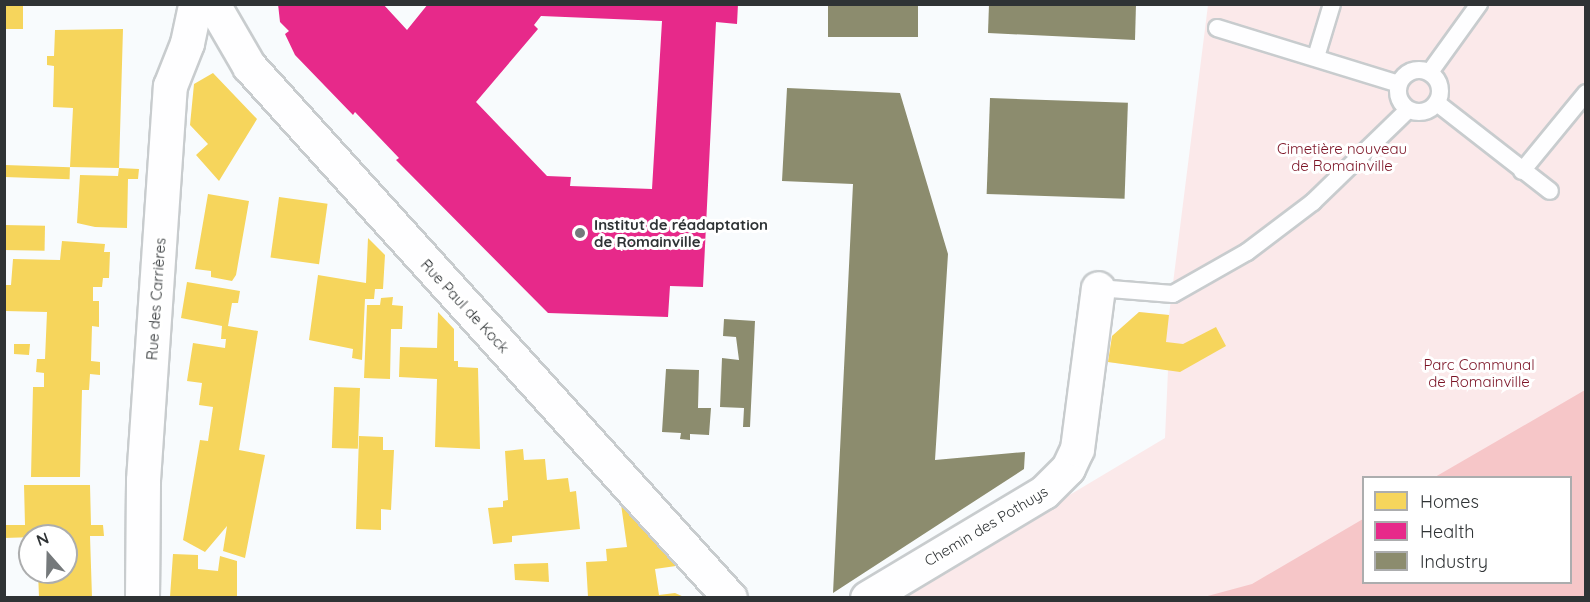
<!DOCTYPE html>
<html>
<head>
<meta charset="utf-8">
<style>
  body { margin:0 }
  #map { position:relative; width:1590px; height:602px; overflow:hidden; background:#f8fbfd; font-family:Quicksand,sans-serif }
  div>[style] { position:absolute }
  .green>* { inset:0; background:#fbe9ea }
  .forest>* { inset:0; background:#f6c6c8 }
  .homes>* { inset:0; background:#f6d55c; transform-origin:0 0 }
  .health>* { inset:0; background:#e7298a }
  .industry>* { inset:0; background:#8c8c6e; transform-origin:0 0 }
  .roads { filter:drop-shadow(2px 0 #c8ccce) drop-shadow(-2px 0 #c8ccce) drop-shadow(0 2px #c8ccce) drop-shadow(0 -2px #c8ccce) }
  .service>* { height:16px; margin:-8px; padding:0 8px; transform-origin:8px; border-radius:8px; background:#fefeff }
  .service>.ring { margin:-8px; padding:0; box-sizing:content-box; background:none; border:16px solid #fefeff; border-radius:50% }
  .minor>* { height:33px; margin:-16.5px; padding:0 16.5px; transform-origin:16.5px; border-radius:16.5px; background:#fefeff }
  .dots>* { width:16px; height:16px; translate:-50% -50%; box-sizing:border-box; border:3px solid #fff; border-radius:50% }
  span { translate:-50% -50%; white-space:nowrap; text-align:center; line-height:1.15; -webkit-text-stroke:6px #fff; paint-order:stroke }
  .park-label { font-size:15px; color:#7b1325 }
  .poi-label { font-size:15px; color:#2f3335; font-weight:700 }
  .left { translate:0 -50%; text-align:left }
  .street-label { font-size:15px; color:#2f3335 }
  .frame { position:absolute; inset:0; border:6px solid #2f3335; pointer-events:none }
  .legend { position:absolute; left:1362px; top:476px; width:210px; height:108px; box-sizing:border-box; background:#fff; border:2px solid #acadae; margin:0; padding:8px 10px; list-style:none; font-size:18px; color:#2f3335 }
  .legend li { display:flex; align-items:center; gap:12px; height:30px }
  .legend b { width:30px; border:2px solid #acadae }
  .north { position:absolute; left:18px; top:524px; width:60px; height:60px; box-sizing:border-box; background:#fff; border:2px solid #acadae; border-radius:50%; rotate:340deg; font-size:16px; font-weight:700; line-height:24px; text-align:center; color:#2f3335 }
  .north::after { content:''; display:block; margin:auto; width:21px; height:27px; background:#75797b; clip-path:polygon(50% 0,100% 100%,50% 72%,0 100%) }
</style>
</head>
<body>
<div id="map">
  <div class="green">
    <i style="clip-path:polygon(evenodd,1208px 5px,1585px 5px,1585px 597px,897px 598px,1165px 438px,1168px 370px,1108px 362px,1112px 336px,1139px 312px,1169px 315px,1208px 5px,1364px 478px,1570px 478px,1570px 582px,1364px 582px,1364px 478px)"></i>
  </div>
  <div class="forest">
    <i style="clip-path:polygon(1585px 390px,1585px 597px,1204px 597px,1252px 584px,1363px 519px,1364px 582px,1570px 582px,1570px 478px,1435px 477px)"></i>
  </div>
  <div class="homes">
    <i style="left:4px;top:4px;width:19px;height:25px"></i>
    <i style="clip-path:polygon(123px 29px,119px 168px,139px 169px,138px 179px,128px 179px,127px 228px,95px 227px,77px 223px,80px 175px,118px 176px,119px 168px,70px 167px,73px 108px,53px 107px,54px 66px,47px 65px,47px 56px,54px 56px,55px 30px)"></i>
    <i style="clip-path:polygon(213px 73px,257px 119px,219px 181px,196px 155px,208px 144px,190px 125px,194px 84px)"></i>
    <i style="left:5px;top:165px;width:65px;height:12px;rotate:2deg"></i>
    <i style="clip-path:polygon(208px 194px,249px 201px,236px 275px,232px 281px,211px 277px,211px 271px,195px 269px)"></i>
    <i style="left:279px;top:197px;width:49px;height:61px;rotate:8deg"></i>
    <i style="left:4px;top:225px;width:41px;height:25px;rotate:1deg"></i>
    <i style="clip-path:polygon(368px 238px,385px 255px,383px 289px,375px 289px,374px 299px,365px 299px,362px 360px,352px 358px,353px 349px,309px 340px,318px 275px,366px 283px)"></i>
    <i style="clip-path:polygon(62px 241px,105px 244px,104px 252px,110px 252px,109px 278px,103px 278px,102px 287px,93px 287px,93px 301px,99px 301px,99px 327px,92px 326px,91px 361px,100px 362px,100px 375px,90px 374px,89px 390px,82px 390px,80px 477px,31px 477px,33px 387px,44px 387px,44px 373px,36px 372px,37px 359px,45px 359px,47px 312px,5px 311px,6px 285px,11px 285px,13px 259px,60px 260px)"></i>
    <i style="clip-path:polygon(187px 282px,240px 291px,238px 303px,232px 303px,228px 326px,258px 331px,239px 450px,265px 455px,245px 558px,223px 551px,227px 526px,205px 552px,183px 540px,200px 440px,208px 441px,213px 407px,199px 405px,202px 383px,187px 381px,193px 343px,225px 348px,226px 339px,221px 339px,222px 326px,181px 318px)"></i>
    <i style="clip-path:polygon(393px 297px,392px 305px,403px 306px,402px 329px,391px 329px,390px 379px,364px 378px,367px 305px,380px 305px,381px 298px)"></i>
    <i style="clip-path:polygon(438px 312px,454px 329px,454px 361px,458px 361px,458px 367px,478px 368px,480px 449px,435px 447px,437px 379px,399px 377px,400px 347px,437px 348px)"></i>
    <i style="clip-path:polygon(1139px 312px,1169px 315px,1166px 342px,1183px 344px,1216px 327px,1226px 346px,1180px 372px,1108px 362px,1112px 336px)"></i>
    <i style="clip-path:polygon(14px 344px,30px 344px,29px 355px,14px 354px)"></i>
    <i style="left:334px;top:387px;width:26px;height:61px;rotate:2deg"></i>
    <i style="clip-path:polygon(359px 436px,383px 437px,383px 450px,394px 450px,391px 510px,381px 509px,381px 530px,356px 529px)"></i>
    <i style="clip-path:polygon(523px 449px,524px 460px,545px 459px,547px 480px,568px 478px,570px 492px,576px 491px,580px 529px,512px 536px,512px 542px,493px 544px,488px 508px,503px 507px,503px 501px,508px 500px,505px 451px)"></i>
    <i style="clip-path:polygon(24px 485px,90px 485px,91px 525px,103px 525px,104px 536px,90px 536px,92px 597px,39px 597px,38px 572px,66px 572px,66px 536px,4px 538px,4px 525px,25px 525px)"></i>
    <i style="clip-path:polygon(621px 504px,676px 566px,655px 569px,659px 595px,675px 593px,684px 597px,588px 597px,586px 562px,607px 561px,606px 549px,627px 547px)"></i>
    <i style="clip-path:polygon(173px 554px,198px 555px,198px 569px,218px 571px,220px 556px,237px 561px,237px 597px,170px 597px)"></i>
    <i style="clip-path:polygon(548px 563px,549px 582px,515px 580px,514px 564px)"></i>
  </div>
  <div class="health">
    <i style="clip-path:polygon(evenodd,278px 4px,383px 4px,407px 30px,428px 4px,738px 4px,737px 24px,716px 22px,703px 287px,670px 286px,668px 317px,548px 313px,396px 160px,399px 158px,355px 112px,353px 115px,295px 55px,285px 34px,289px 31px,280px 22px,278px 4px,541px 16px,662px 21px,652px 189px,570px 186px,571px 177px,547px 176px,476px 102px,538px 29px,534px 25px,541px 16px)"></i>
  </div>
  <div class="industry">
    <i style="left:828px;top:4px;width:90px;height:33px"></i>
    <i style="clip-path:polygon(989px 4px,1136px 4px,1135px 40px,988px 33px)"></i>
    <i style="clip-path:polygon(787px 88px,900px 93px,948px 254px,935px 460px,1025px 452px,1024px 469px,833px 593px,853px 184px,782px 181px)"></i>
    <i style="left:990px;top:98px;width:138px;height:96px;rotate:2deg"></i>
    <i style="clip-path:polygon(724px 319px,755px 321px,750px 427px,743px 427px,744px 408px,720px 407px,722px 358px,739px 360px,736px 337px,723px 336px)"></i>
    <i style="clip-path:polygon(666px 369px,699px 370px,698px 408px,711px 408px,709px 435px,690px 434px,690px 440px,680px 439px,681px 433px,662px 432px)"></i>
  </div>
  <div class="roads">
    <div class="service">
      <i style="left:1217px;top:28px;width:190px;rotate:17.1deg"></i>
      <i style="left:1316px;top:57px;width:55px;rotate:-73.2deg"></i>
      <i class="ring" style="left:1398px;top:70px;width:26px;height:26px"></i>
      <i style="left:1430px;top:72px;width:84px;rotate:-54.2deg"></i>
      <i style="left:1437px;top:103px;width:143px;rotate:37.9deg"></i>
      <i style="left:1522px;top:171px;width:101px;rotate:-50.6deg"></i>
      <i style="left:1098px;top:288px;width:75px;rotate:4.6deg"></i>
      <i style="left:1173px;top:294px;width:85px;rotate:-29.6deg"></i>
      <i style="left:1247px;top:252px;width:83px;rotate:-37.1deg"></i>
      <i style="left:1313px;top:202px;width:132px;rotate:-44.1deg"></i>
    </div>
    <div class="minor">
      <i style="left:213px;top:4px;width:72px;rotate:59.9deg"></i>
      <i style="left:249px;top:66px;width:717px;rotate:47.88deg"></i>
      <i style="left:142px;top:598px;width:118px;rotate:-89.5deg"></i>
      <i style="left:143px;top:480px;width:395px;rotate:-86.1deg"></i>
      <i style="left:170px;top:86px;width:46px;rotate:-68.4deg"></i>
      <i style="left:187px;top:43px;width:40px;rotate:-78deg"></i>
      <i style="left:867px;top:598px;width:206px;rotate:-30.9deg"></i>
      <i style="left:1044px;top:492px;width:34px;rotate:-45deg"></i>
      <i style="left:1068px;top:468px;width:21px;rotate:-65deg"></i>
      <i style="left:1077px;top:449px;width:162px;rotate:-82.6deg"></i>
    </div>
  </div>
  <div class="dots">
    <i style="left:580px;top:233px;background:#75797b"></i>
  </div>
  <div class="park-label">
    <span style="left:1342px;top:157px">Cimetière nouveau<br>de Romainville</span>
    <span style="left:1479px;top:373px">Parc Communal<br>de Romainville</span>
  </div>
  <div class="poi-label">
    <span class="left" style="left:594px;top:233px">Institut de réadaptation<br>de Romainville</span>
  </div>
  <div class="street-label">
    <span style="left:156px;top:299px;rotate:-86deg">Rue des Carrières</span>
    <span style="left:465px;top:306px;rotate:47deg">Rue Paul de Kock</span>
    <span style="left:986px;top:526px;rotate:-31deg">Chemin des Pothuys</span>
  </div>
  <div class="frame"></div>
  <ul class="legend">
  <li><b style="height:16px;background:#f6d55c"></b>Homes</li>
  <li><b style="height:16px;background:#e7298a"></b>Health</li>
  <li><b style="height:16px;background:#8c8c6e"></b>Industry</li>
  </ul>
  <div class="north">N</div>
</div>
</body>
</html>
